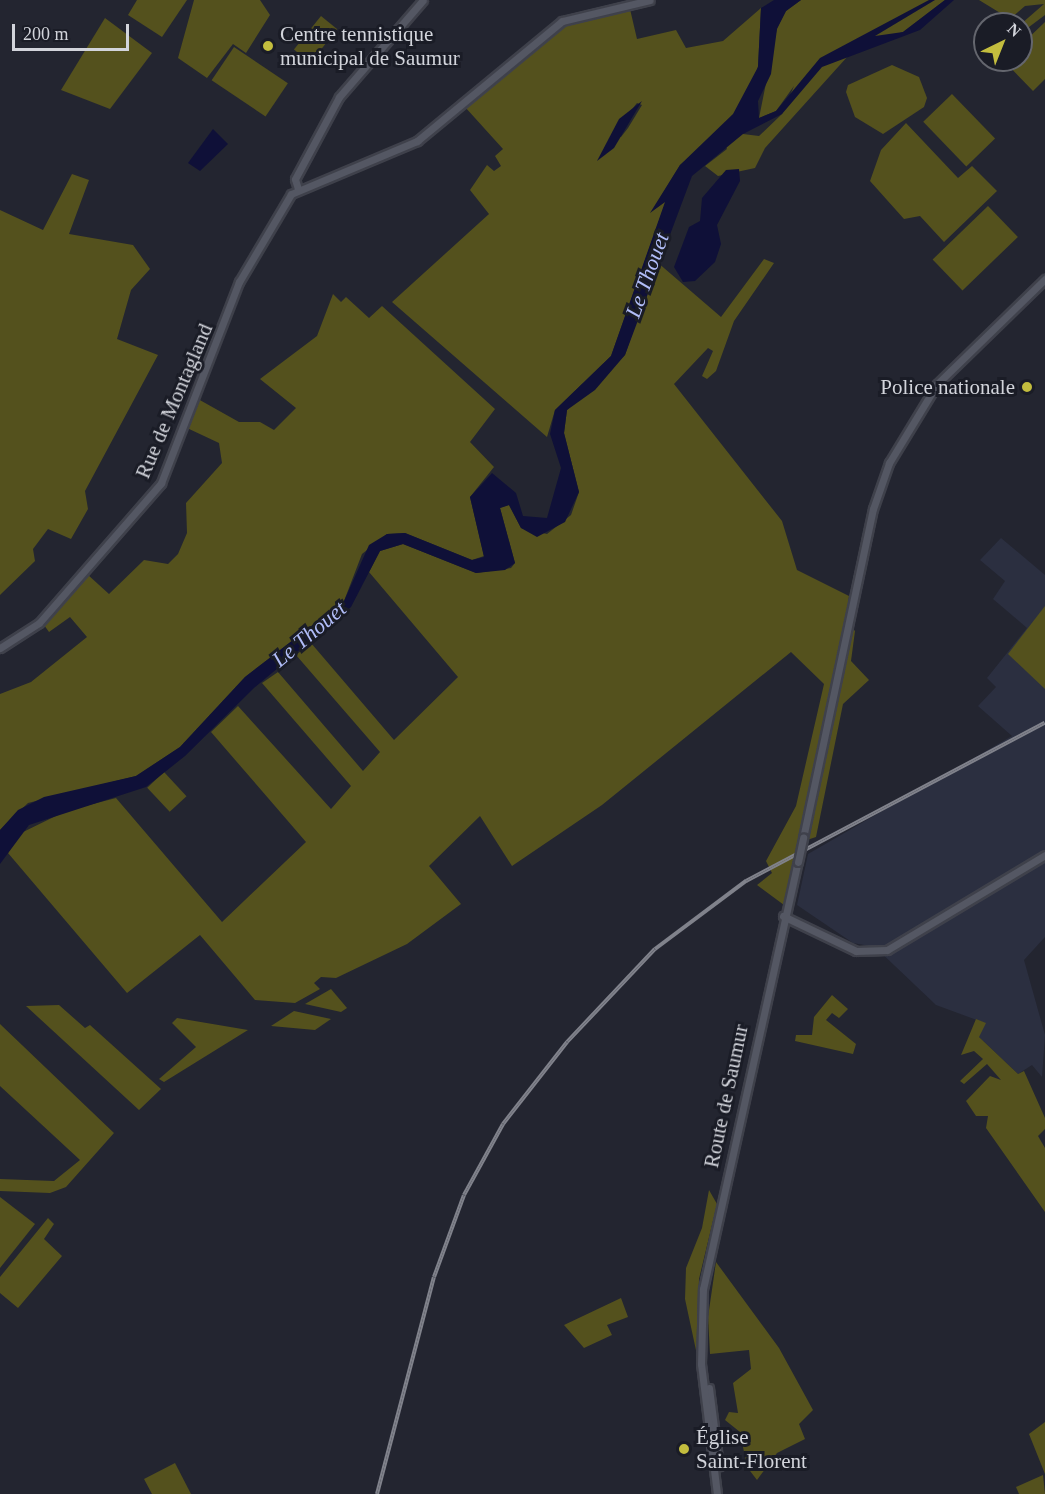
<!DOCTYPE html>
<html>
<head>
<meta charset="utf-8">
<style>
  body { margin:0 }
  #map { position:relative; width:1045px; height:1494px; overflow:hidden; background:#232530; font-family:Georgia,serif }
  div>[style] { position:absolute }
  .built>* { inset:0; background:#2b2f40 }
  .green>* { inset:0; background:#54511d; transform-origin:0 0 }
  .water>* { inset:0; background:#0f1038 }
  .roads { filter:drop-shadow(2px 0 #3f414b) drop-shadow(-2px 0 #3f414b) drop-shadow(0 2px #3f414b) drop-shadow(0 -2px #3f414b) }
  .secondary>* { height:7px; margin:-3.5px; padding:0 3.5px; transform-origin:3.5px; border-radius:3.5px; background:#545763 }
  .rail>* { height:4px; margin-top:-2px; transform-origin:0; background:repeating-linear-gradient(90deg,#1a1c26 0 4.5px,#80828b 0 9px); box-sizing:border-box; border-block:2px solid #80828b }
  .bridges { filter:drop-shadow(2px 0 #3f414b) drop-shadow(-2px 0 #3f414b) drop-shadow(0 2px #3f414b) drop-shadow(0 -2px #3f414b) }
  .secondary-bridge>* { height:7px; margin:-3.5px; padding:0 3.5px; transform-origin:3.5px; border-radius:3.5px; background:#545763 }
  .dots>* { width:16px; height:16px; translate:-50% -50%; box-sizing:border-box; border:3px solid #1a1c26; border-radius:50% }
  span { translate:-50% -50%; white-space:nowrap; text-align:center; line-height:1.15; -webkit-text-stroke:6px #1a1c26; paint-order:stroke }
  .poi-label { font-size:21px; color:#d2d4db }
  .left { translate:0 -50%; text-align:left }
  .right { translate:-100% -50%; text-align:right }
  .street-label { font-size:21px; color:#d2d4db }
  .water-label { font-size:22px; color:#b1bdf8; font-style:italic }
  .north { position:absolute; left:973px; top:12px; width:60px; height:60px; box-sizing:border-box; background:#1a1c26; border:2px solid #64666e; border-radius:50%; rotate:43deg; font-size:16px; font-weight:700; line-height:24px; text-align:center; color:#d2d4db }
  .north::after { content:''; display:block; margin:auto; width:21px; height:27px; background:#c3bd3e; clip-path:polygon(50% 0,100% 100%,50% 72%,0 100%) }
  .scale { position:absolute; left:12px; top:24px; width:117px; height:27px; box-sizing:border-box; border:3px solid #d2d4db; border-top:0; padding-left:8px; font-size:18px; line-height:21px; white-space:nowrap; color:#d2d4db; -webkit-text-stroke:4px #1a1c26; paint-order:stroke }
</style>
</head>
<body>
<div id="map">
  <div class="built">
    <i style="clip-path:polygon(1001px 538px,1045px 575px,1045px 937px,1024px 960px,1045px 1035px,1042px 1077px,1032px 1065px,1018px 1074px,978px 1036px,985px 1023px,936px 1005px,875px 947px,853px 943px,797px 905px,808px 854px,1012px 736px,978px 706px,996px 687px,987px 678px,1027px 628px,993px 599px,1005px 581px,980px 560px)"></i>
  </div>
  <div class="green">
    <i style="clip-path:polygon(137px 0,187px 0,162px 37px,128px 15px)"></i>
    <i style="clip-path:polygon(194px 0,260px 0,270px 15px,246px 53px,233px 44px,207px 78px,178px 58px)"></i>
    <i style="clip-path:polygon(evenodd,801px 0,945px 0,903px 32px,832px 55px,848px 56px,765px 148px,755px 168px,718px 176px,705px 166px,727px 149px,720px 132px,680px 165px,652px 211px,666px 201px,611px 356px,555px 410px,547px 437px,392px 302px,489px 214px,470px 190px,487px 165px,494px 171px,501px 166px,495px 156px,503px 149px,465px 107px,554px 30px,579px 18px,630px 9px,637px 39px,676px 30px,686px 48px,723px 41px,761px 8px,758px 66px,743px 134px,759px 136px,782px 114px,794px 86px,776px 111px,759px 118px,777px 28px,786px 11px,801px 0,637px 103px,642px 105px,628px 128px,621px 137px,613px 133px,637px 103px)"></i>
    <i style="clip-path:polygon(979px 0,1045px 0,1045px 15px,1021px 33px,1021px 24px,1044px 4px,1025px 6px,1010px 19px)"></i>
    <i style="left:321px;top:16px;width:21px;height:43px;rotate:39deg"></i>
    <i style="clip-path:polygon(105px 18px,152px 53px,110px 109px,61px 90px)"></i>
    <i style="clip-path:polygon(1045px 22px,1045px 79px,1033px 91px,1004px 61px,1021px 60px,1021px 45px)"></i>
    <i style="left:234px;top:47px;width:65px;height:40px;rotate:34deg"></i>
    <i style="clip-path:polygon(892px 65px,919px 77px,927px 98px,924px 107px,883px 134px,855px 117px,846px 92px,848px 85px)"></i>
    <i style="left:952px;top:94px;width:62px;height:40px;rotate:46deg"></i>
    <i style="clip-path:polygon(906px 123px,958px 178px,972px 166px,997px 191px,944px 242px,920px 216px,904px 219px,870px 181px,881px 150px)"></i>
    <i style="clip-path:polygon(72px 174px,89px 180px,69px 234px,133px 245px,150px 269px,131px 290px,117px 339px,158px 355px,85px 491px,88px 509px,71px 539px,48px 529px,33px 549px,35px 561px,0 595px,0 210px,43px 230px)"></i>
    <i style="left:988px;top:206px;width:43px;height:77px;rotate:46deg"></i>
    <i style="clip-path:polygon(764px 259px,774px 263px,734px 321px,716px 371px,707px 379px,702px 376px,713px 351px,708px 348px,674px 384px,782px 521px,797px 570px,849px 596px,846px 621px,855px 631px,851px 661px,869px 680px,843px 704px,816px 837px,807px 840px,839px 686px,832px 684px,784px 905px,757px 885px,772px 873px,766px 861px,796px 806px,824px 684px,791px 652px,602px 805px,512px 866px,480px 816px,429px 866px,461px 904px,407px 944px,336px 978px,321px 977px,314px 983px,320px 989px,295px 1003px,255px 1000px,200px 935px,127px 993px,8px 853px,19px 834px,66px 811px,116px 798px,222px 922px,306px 842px,211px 732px,238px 706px,331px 809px,351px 786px,262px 683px,278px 672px,363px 771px,380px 752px,296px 655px,311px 643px,394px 740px,458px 677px,369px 572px,380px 551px,403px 544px,476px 573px,511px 568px,515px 563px,500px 508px,509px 505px,521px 528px,547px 534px,571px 515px,579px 492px,564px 433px,567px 410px,625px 355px,657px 262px,721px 317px)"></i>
    <i style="clip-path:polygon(333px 294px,341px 302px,346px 297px,369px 318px,382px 306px,495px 409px,470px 442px,494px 467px,470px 497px,484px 556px,472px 560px,405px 533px,387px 534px,362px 554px,344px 601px,245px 677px,180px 747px,136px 776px,28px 803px,0 830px,0 694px,31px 682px,87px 637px,70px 617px,49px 632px,44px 625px,87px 574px,109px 594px,144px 560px,168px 564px,178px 554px,187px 533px,186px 503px,222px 463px,219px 443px,187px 428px,198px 399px,239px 422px,260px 422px,274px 430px,296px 408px,260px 379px,317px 336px)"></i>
    <i style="clip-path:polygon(1045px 606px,1045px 689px,1008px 654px)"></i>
    <i style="left:164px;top:772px;width:33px;height:23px;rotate:47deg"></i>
    <i style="clip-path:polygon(331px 989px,347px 1008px,341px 1012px,305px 1004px)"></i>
    <i style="clip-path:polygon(832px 995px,848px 1009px,839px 1018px,832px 1013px,826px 1020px,856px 1044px,853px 1054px,795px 1041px,796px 1035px,812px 1035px,814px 1017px)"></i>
    <i style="clip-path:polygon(59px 1005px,85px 1028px,90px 1025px,161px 1089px,139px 1110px,26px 1006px)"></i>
    <i style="clip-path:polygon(294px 1011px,331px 1019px,315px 1030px,271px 1026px)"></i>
    <i style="clip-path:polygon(177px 1018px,248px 1030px,164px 1082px,159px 1079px,196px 1047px,172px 1023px)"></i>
    <i style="clip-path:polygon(976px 1019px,986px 1023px,979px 1037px,1018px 1074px,1024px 1071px,1045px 1118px,1045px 1129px,1038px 1136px,1045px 1148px,1045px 1212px,986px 1128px,988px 1116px,976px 1116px,966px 1101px,990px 1076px,1001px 1080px,987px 1064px,964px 1084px,960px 1081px,983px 1059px,974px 1051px,961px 1055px)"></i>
    <i style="clip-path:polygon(0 1024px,114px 1133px,66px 1187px,50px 1193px,0 1191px,0 1179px,54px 1181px,80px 1160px,0 1086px)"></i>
    <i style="clip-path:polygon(709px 1190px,717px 1204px,699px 1279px,697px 1355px,685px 1299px,686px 1268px,702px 1228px)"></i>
    <i style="clip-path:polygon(0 1197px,35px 1224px,0 1268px)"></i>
    <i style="clip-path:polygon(48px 1218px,54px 1224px,44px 1239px,62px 1256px,18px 1308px,0 1293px,0 1277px)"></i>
    <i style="clip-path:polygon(716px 1262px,779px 1348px,813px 1410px,799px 1424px,805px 1439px,777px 1453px,757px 1480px,747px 1467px,740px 1432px,725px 1420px,729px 1412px,738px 1413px,733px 1383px,751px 1369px,749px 1350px,710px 1354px,708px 1317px)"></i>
    <i style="clip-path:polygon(621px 1298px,628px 1317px,607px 1325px,612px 1335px,584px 1348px,564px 1325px)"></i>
    <i style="clip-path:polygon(1045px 1422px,1045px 1474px,1029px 1434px)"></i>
    <i style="clip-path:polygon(175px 1463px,191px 1494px,152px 1494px,144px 1479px)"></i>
    <i style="clip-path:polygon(1043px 1475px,1045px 1494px,1019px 1494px,1016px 1487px)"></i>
  </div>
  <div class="water">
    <i style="clip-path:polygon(774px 0,801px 0,786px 11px,777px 29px,771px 74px,758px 101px,759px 118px,776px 111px,820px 58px,929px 0,935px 0,875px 36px,903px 32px,945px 0,954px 0,920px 30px,822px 67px,782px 114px,743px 134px,692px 176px,625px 355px,595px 390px,567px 410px,564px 433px,579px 492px,565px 522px,537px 537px,521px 528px,509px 505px,500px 508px,515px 563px,505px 570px,476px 573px,403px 544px,380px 551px,351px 607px,254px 688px,185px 756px,146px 787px,29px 825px,0 864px,0 830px,18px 810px,44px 797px,136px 776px,180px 747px,245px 677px,344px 601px,369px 545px,387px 534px,405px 533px,472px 560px,484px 557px,470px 497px,492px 473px,516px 493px,523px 516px,547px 518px,561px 468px,550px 434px,555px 410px,611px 356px,665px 202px,650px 213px,680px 165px,733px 114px,758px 67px,761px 8px)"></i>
    <i style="clip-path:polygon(642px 101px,614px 148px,597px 161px,619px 119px)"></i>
    <i style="clip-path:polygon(213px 129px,228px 144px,200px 171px,188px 163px)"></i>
    <i style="clip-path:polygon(739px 169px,740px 181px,717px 225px,721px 244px,715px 262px,695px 281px,683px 282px,674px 267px,689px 227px,700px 221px,702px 198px,726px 170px)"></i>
  </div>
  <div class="roads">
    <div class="secondary">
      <i style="left:298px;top:189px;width:10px;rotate:-107deg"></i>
      <i style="left:295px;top:179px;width:93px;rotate:-61.8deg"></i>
      <i style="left:339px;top:97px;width:128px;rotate:-49.1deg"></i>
      <i style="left:0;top:648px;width:46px;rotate:-32.7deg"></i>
      <i style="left:39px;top:623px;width:186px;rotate:-48.9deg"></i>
      <i style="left:161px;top:483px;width:216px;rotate:-68.8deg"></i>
      <i style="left:239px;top:282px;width:102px;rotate:-59.4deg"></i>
      <i style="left:291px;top:194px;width:137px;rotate:-22.8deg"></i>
      <i style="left:417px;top:141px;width:188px;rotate:-39.6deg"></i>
      <i style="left:562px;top:21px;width:90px;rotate:-13.4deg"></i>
      <i style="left:803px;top:838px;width:336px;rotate:-78deg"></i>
      <i style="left:873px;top:509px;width:49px;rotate:-70.8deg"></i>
      <i style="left:889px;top:463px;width:92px;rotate:-58.7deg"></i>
      <i style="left:937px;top:384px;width:151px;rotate:-44.2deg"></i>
      <i style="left:783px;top:916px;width:81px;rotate:25.6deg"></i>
      <i style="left:856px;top:951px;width:31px;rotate:-2deg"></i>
      <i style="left:887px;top:950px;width:184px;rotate:-31deg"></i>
      <i style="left:709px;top:1388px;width:79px;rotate:82.7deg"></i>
      <i style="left:717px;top:1494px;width:131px;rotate:-97deg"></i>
      <i style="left:701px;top:1364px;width:75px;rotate:-88.5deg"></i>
      <i style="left:703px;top:1289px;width:437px;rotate:-77.5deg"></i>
    </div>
  </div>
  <div class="rail">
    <i style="left:377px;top:1494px;width:224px;rotate:-75.3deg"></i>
    <i style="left:434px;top:1277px;width:87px;rotate:-69.9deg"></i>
    <i style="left:464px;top:1195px;width:81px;rotate:-61.2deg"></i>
    <i style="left:503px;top:1124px;width:104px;rotate:-52deg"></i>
    <i style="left:567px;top:1042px;width:128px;rotate:-46.6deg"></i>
    <i style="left:655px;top:949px;width:114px;rotate:-36.8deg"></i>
    <i style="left:746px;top:881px;width:338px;rotate:-27.9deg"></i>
  </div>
  <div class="bridges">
    <div class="secondary-bridge">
      <i style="left:798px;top:862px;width:25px;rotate:-78deg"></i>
    </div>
  </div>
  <div class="dots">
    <i style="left:268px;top:46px;background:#c3bd3e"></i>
    <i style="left:1027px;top:387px;background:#c3bd3e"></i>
    <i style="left:684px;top:1449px;background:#c3bd3e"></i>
  </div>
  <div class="poi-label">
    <span class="left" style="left:280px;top:46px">Centre tennistique<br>municipal de Saumur</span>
    <span class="right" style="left:1015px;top:387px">Police nationale</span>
    <span class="left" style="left:696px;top:1449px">Église<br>Saint-Florent</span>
  </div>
  <div class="street-label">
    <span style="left:174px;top:401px;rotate:-67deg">Rue de Montagland</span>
    <span style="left:726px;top:1096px;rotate:-78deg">Route de Saumur</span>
  </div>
  <div class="water-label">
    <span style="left:647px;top:275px;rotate:-70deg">Le Thouet</span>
    <span style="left:309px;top:634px;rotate:-40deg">Le Thouet</span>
  </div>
  <div class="north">N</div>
  <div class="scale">200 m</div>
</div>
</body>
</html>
